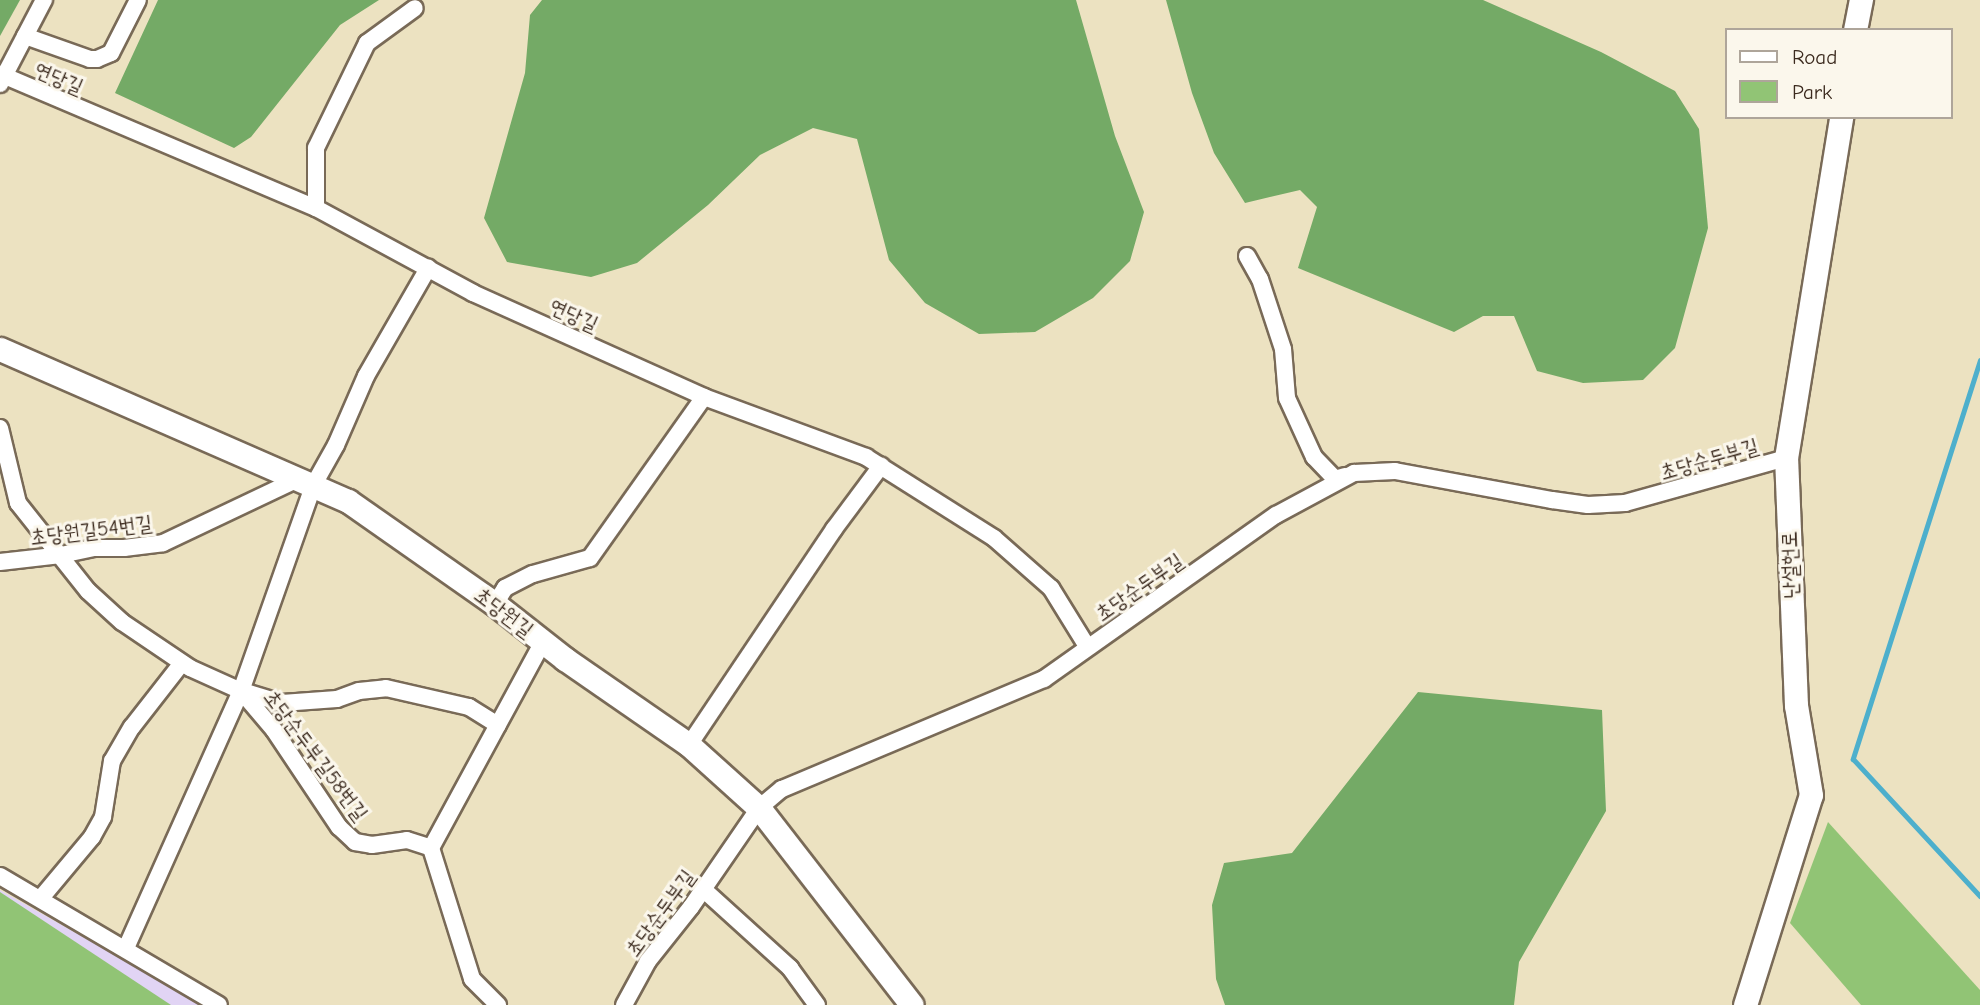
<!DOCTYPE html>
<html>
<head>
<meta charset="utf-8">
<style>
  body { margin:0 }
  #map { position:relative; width:1980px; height:1005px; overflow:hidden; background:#ece2c1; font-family:"Comic Neue","Poor Story",sans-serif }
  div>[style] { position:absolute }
  .built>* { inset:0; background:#e1d4f4 }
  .green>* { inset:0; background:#91c475 }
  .forest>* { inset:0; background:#74aa66 }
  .stream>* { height:5px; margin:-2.5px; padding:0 2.5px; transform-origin:2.5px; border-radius:2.5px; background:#4dafcc }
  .roads { filter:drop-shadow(2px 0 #796a57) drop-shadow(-2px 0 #796a57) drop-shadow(0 2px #796a57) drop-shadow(0 -2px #796a57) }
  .street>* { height:16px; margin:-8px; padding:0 8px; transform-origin:8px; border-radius:8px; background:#fff }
  .secondary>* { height:23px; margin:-11.5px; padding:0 11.5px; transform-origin:11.5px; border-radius:11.5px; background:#fff }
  span { translate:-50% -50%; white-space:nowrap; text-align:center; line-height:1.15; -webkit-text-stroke:6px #fbf7ec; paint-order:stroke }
  .street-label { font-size:21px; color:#3b2a1e }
  .legend { position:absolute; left:1725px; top:28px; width:228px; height:91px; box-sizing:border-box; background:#fbf7ec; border:2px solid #aea59a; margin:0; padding:9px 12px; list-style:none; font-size:21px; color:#3b2a1e }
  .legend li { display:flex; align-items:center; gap:14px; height:35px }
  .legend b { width:35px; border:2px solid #aea59a }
</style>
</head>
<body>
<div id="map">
  <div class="built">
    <i style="clip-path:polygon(0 890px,189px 997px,201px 1005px,0 1005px)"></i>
  </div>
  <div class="green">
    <i style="clip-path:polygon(1828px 822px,1980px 990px,1980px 1005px,1861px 1005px,1790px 923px)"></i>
    <i style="clip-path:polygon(0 892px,171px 1005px,0 1005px)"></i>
  </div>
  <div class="forest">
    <i style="clip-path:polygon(0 0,20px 0,0 36px)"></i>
    <i style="clip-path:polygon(158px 0,379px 0,340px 25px,251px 137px,234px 148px,115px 93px)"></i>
    <i style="clip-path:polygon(542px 0,1076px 0,1115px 136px,1144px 212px,1130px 261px,1093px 298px,1035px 332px,979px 334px,925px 303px,889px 260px,857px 139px,813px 128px,760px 155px,708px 205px,637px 263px,591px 277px,507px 262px,484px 218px,525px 73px,530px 15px)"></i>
    <i style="clip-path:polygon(1166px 0,1483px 0,1601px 52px,1675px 91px,1699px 129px,1708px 228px,1675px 348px,1643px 380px,1583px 383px,1537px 371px,1514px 316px,1483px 316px,1454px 332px,1298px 268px,1317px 207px,1300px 190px,1245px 203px,1214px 153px,1192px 93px)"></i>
    <i style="clip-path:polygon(1418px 692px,1602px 710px,1606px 811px,1519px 962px,1514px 1005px,1225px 1005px,1216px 979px,1212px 905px,1224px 863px,1292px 853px)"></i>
  </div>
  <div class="stream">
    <i style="left:1980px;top:360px;width:419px;rotate:107.7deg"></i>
    <i style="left:1853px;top:759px;width:187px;rotate:47.2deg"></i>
  </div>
  <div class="roads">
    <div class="street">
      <i style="left:25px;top:36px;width:69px;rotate:19.5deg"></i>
      <i style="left:90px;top:59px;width:7px"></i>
      <i style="left:97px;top:59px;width:15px;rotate:-23deg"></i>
      <i style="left:111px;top:53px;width:59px;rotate:-63deg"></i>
      <i style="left:0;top:74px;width:343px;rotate:23deg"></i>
      <i style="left:316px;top:208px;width:179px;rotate:28.4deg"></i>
      <i style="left:473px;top:293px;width:253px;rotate:24.2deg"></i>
      <i style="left:704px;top:397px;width:173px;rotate:20.3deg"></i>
      <i style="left:866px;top:457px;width:151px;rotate:32.3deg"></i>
      <i style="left:994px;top:538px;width:76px;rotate:41.3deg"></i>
      <i style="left:1051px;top:588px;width:70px;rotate:58.3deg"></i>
      <i style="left:0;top:84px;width:95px;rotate:-62.4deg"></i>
      <i style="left:316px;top:208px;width:60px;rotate:-90deg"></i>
      <i style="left:316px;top:148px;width:117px;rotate:-64.1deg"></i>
      <i style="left:367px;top:43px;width:59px;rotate:-36.1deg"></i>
      <i style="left:1247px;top:256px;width:26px;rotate:61deg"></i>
      <i style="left:1260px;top:279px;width:74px;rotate:71.8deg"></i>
      <i style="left:1283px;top:349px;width:49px;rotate:85.3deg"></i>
      <i style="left:1287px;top:398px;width:65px;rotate:65.4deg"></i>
      <i style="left:1314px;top:457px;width:30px;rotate:46deg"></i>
      <i style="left:1335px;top:479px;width:10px;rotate:-17deg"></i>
      <i style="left:0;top:428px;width:77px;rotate:76.5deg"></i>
      <i style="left:18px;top:503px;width:112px;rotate:51.5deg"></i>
      <i style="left:88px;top:591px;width:46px;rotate:42.4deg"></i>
      <i style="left:122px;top:622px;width:82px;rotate:34.1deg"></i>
      <i style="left:190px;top:668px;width:56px;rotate:24.3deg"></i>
      <i style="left:241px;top:691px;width:51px;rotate:49.8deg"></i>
      <i style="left:274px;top:730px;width:117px;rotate:56.2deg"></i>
      <i style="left:339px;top:827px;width:22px;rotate:43deg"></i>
      <i style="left:355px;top:842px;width:17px;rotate:10deg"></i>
      <i style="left:372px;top:845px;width:35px;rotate:-8deg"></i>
      <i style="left:407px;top:840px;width:25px;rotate:18deg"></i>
      <i style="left:431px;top:848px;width:137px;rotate:72.6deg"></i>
      <i style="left:472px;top:979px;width:37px;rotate:45deg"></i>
      <i style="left:0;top:562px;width:61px;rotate:-6.5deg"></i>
      <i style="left:61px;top:555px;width:34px;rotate:-12deg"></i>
      <i style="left:94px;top:548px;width:30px"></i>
      <i style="left:124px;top:548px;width:39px;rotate:-7deg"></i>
      <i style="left:163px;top:543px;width:149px;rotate:-25.4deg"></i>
      <i style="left:495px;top:604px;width:19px;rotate:-58deg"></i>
      <i style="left:505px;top:588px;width:31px;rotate:-27deg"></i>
      <i style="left:533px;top:574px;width:59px;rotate:-15.7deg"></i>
      <i style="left:590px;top:558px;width:197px;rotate:-54.7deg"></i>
      <i style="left:242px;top:691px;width:42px;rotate:16.7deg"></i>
      <i style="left:282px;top:703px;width:55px;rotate:-4.2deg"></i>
      <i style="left:337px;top:699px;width:23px;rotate:-20deg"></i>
      <i style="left:359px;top:691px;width:27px;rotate:-6deg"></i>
      <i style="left:386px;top:688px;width:85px;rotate:12.9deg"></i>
      <i style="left:469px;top:707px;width:34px;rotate:32deg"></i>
      <i style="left:689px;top:745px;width:260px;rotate:-56.1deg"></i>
      <i style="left:834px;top:529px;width:79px;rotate:-53.3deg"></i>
      <i style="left:431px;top:848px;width:234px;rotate:-61.5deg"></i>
      <i style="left:0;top:876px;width:254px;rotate:30.5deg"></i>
      <i style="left:703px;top:889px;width:118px;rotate:42.2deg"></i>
      <i style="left:790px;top:968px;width:46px;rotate:53.9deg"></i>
      <i style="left:41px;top:898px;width:80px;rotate:-50.1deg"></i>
      <i style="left:92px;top:837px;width:23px;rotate:-61deg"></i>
      <i style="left:103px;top:817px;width:57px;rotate:-80.9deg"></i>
      <i style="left:112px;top:761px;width:39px;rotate:-60deg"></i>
      <i style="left:132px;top:727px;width:81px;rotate:-52deg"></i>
      <i style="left:126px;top:948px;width:282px;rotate:-65.9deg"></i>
      <i style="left:241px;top:691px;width:217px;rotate:-70.6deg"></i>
      <i style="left:313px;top:486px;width:47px;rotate:-60.7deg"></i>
      <i style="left:336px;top:445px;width:75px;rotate:-66.5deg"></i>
      <i style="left:366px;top:376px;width:125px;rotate:-60.1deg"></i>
      <i style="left:624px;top:1005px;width:50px;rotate:-61.4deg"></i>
      <i style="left:648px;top:961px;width:69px;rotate:-51.5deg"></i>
      <i style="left:691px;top:907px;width:120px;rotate:-55.5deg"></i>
      <i style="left:759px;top:808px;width:30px;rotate:-40deg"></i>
      <i style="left:782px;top:789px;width:284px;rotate:-22.8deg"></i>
      <i style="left:1044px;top:679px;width:284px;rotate:-35.3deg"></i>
      <i style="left:1276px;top:515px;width:89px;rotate:-28.3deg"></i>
      <i style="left:1354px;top:473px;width:41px;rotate:-2.8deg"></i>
      <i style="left:1395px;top:471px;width:160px;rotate:10.5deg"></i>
      <i style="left:1552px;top:500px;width:36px;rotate:8deg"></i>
      <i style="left:1588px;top:505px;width:37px;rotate:-3deg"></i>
      <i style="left:1625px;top:503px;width:167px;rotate:-15.6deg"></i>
    </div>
    <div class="secondary">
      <i style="left:1855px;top:30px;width:31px;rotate:-79deg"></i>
      <i style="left:0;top:349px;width:380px;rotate:23.6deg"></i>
      <i style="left:348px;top:501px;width:179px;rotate:35deg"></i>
      <i style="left:495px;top:604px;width:89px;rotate:38.2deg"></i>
      <i style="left:565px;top:659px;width:151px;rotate:34.7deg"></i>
      <i style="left:689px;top:745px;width:94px;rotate:42deg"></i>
      <i style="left:759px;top:808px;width:249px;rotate:52.2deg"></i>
      <i style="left:1745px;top:1005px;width:220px;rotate:-72.6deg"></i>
      <i style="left:1811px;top:795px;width:91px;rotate:-99.5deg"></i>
      <i style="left:1796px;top:705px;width:247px;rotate:-92.3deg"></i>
      <i style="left:1786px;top:458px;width:345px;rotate:-80.8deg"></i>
    </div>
  </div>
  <div class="street-label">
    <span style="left:59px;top:78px;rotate:23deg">연당길</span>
    <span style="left:574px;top:315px;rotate:24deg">연당길</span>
    <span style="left:1709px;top:459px;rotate:-16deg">초당순두부길</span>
    <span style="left:91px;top:530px;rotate:-7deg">초당원길54번길</span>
    <span style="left:1790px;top:565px;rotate:-92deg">난설헌로</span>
    <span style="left:1139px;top:587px;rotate:-35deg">초당순두부길</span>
    <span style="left:504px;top:612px;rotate:37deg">초당원길</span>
    <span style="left:316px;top:755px;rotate:53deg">초당순두부길58번길</span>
    <span style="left:660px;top:913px;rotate:-54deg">초당순두부길</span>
  </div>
  <ul class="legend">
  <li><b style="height:9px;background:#fff"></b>Road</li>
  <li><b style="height:19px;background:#91c475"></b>Park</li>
  </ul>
</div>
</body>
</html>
